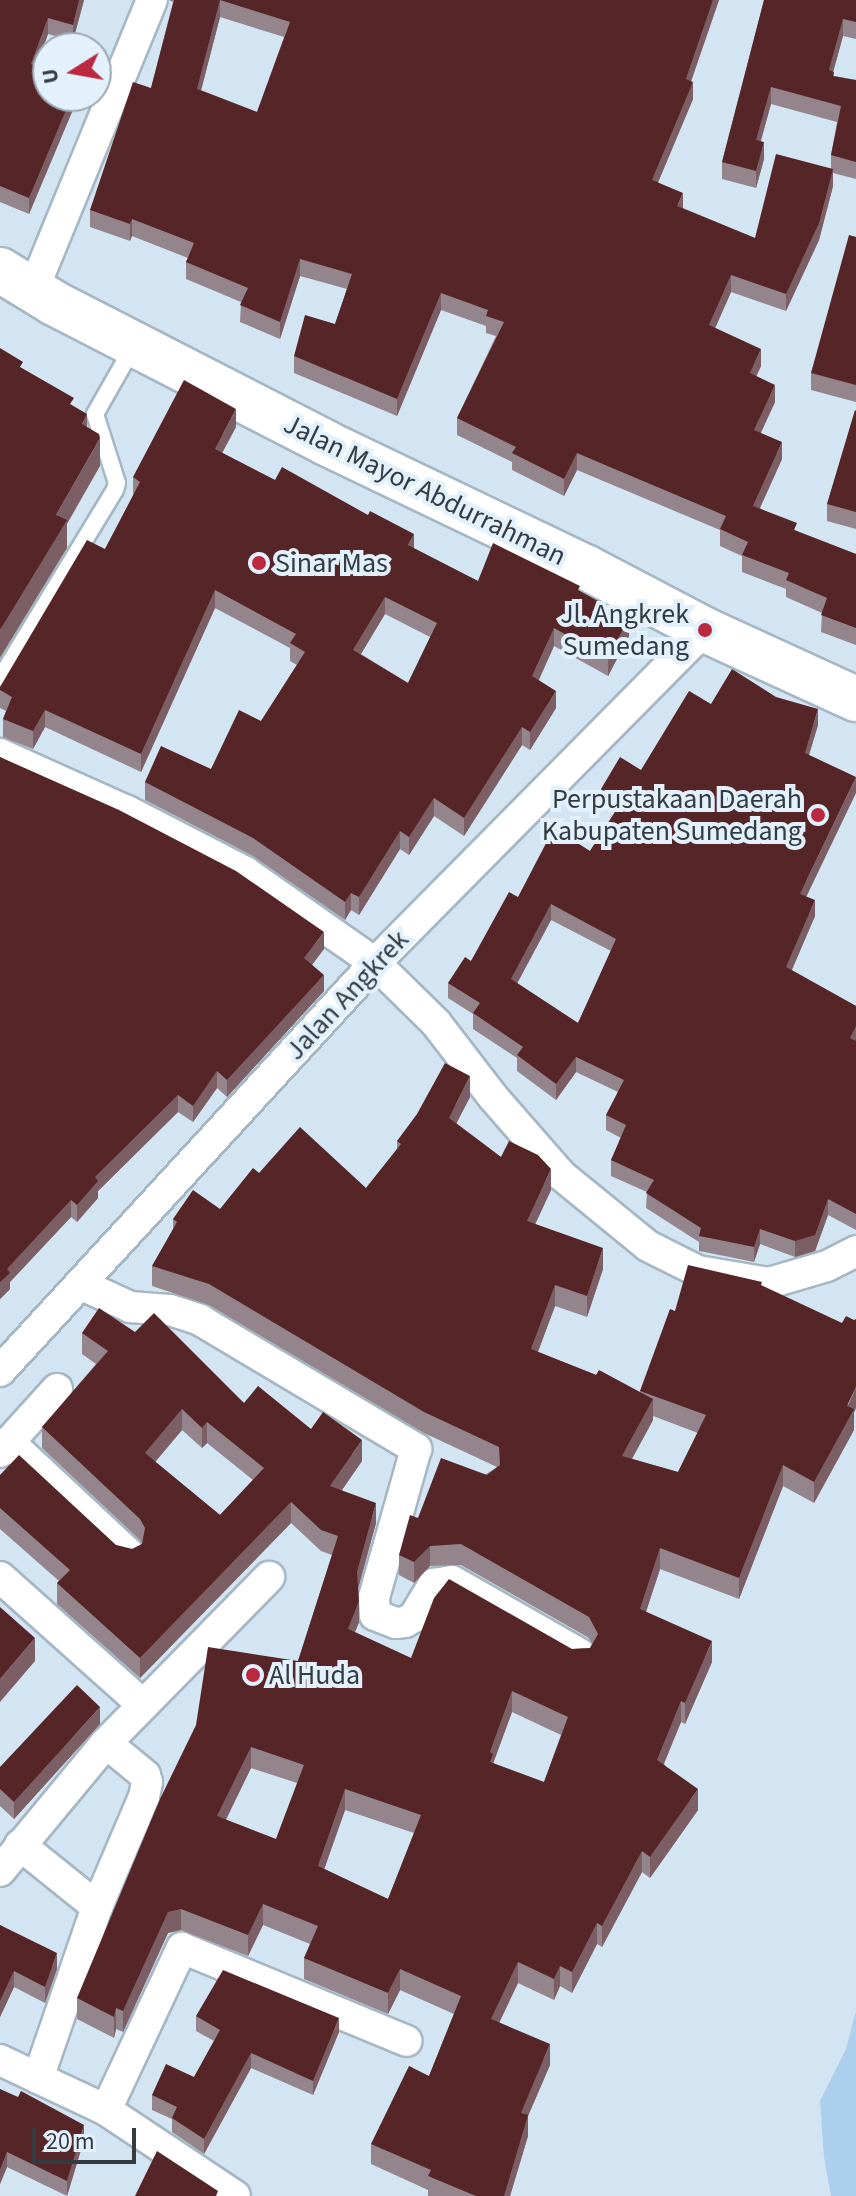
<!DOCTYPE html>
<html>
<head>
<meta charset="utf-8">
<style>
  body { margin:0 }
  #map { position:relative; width:856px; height:2196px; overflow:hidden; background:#d3e5f3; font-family:"Source Sans 3",sans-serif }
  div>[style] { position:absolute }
  .green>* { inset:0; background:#abcfec }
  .roads { filter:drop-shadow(2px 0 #a6b7c4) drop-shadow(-2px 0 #a6b7c4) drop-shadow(0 2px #a6b7c4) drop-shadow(0 -2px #a6b7c4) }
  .lane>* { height:16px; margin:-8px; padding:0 8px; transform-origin:8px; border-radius:8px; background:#fff }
  .street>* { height:30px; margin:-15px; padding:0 15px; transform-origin:15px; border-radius:15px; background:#fff }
  .secondary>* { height:44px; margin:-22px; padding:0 22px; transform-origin:22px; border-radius:22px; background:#fff }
  .wall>* { inset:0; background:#94858d }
  .shaded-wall>* { inset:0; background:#7b5f64 }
  .building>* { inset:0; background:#552527 }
  .dots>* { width:22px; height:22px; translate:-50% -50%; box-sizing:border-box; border:4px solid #e3f1fd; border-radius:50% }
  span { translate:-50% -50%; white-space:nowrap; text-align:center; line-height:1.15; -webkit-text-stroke:8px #e3f1fd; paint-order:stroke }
  .street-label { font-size:28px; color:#343b41 }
  .poi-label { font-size:28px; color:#343b41 }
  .left { translate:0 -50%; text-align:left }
  .right { translate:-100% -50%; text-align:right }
  .north { position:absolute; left:32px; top:32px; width:80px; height:80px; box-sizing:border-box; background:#e3f1fd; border:2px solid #9da8b2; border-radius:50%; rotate:259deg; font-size:22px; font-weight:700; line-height:32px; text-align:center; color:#343b41 }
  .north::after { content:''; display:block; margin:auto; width:28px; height:36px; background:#ba293f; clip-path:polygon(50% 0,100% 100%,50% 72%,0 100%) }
  .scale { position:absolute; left:32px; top:2128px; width:104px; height:36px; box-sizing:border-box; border:4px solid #343b41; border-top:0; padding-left:10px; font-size:24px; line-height:28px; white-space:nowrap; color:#343b41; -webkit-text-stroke:6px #e3f1fd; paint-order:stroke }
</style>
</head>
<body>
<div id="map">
  <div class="green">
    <i style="clip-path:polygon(856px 2011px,856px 2196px,831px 2196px,824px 2157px,820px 2101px,846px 2049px)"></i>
  </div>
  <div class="roads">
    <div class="lane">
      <i style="left:0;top:679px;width:221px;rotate:-58.7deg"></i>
      <i style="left:115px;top:490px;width:7px;rotate:-74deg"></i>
      <i style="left:117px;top:483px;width:72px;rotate:-107.7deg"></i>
      <i style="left:95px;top:414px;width:77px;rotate:-60.4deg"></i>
    </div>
    <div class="street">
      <i style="left:33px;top:290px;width:313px;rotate:-67.7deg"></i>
      <i style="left:0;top:754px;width:139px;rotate:24.2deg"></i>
      <i style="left:127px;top:811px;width:133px;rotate:27.3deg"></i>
      <i style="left:245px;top:872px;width:159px;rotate:35deg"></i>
      <i style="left:375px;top:963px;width:86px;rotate:44.5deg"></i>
      <i style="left:436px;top:1023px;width:93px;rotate:52.4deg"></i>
      <i style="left:493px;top:1097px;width:103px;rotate:48.9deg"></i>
      <i style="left:561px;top:1175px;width:112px;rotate:39.2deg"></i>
      <i style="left:648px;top:1246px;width:56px;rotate:26.6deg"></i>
      <i style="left:698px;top:1271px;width:72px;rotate:9.6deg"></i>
      <i style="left:769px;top:1283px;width:60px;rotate:-16.3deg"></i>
      <i style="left:827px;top:1266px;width:33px;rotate:-27deg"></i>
      <i style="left:80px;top:1284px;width:55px;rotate:24.7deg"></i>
      <i style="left:130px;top:1307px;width:40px;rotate:4.3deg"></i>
      <i style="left:170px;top:1310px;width:32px;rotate:18deg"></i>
      <i style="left:200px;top:1320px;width:252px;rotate:30.8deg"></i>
      <i style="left:416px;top:1449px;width:154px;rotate:105.8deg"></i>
      <i style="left:374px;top:1597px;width:18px;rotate:87deg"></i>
      <i style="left:375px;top:1615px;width:22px;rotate:21deg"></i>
      <i style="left:396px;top:1623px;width:9px;rotate:-6deg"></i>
      <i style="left:405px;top:1622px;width:10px;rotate:-29deg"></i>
      <i style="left:414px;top:1617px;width:39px;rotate:-59deg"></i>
      <i style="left:434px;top:1584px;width:18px;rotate:-9deg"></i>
      <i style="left:452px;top:1581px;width:147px;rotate:29.7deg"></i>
      <i style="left:0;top:1371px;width:554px;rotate:-47.41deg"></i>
      <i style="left:375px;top:963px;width:469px;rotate:-45.3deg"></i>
      <i style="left:9px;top:1442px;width:163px;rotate:43deg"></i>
      <i style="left:0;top:1452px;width:85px;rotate:-47.9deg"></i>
      <i style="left:0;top:1577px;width:192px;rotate:41.8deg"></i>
      <i style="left:20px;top:1845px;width:99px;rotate:38.8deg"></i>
      <i style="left:97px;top:1907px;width:120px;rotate:-66.9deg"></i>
      <i style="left:144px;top:1797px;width:15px;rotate:-79deg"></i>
      <i style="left:147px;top:1782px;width:7px;rotate:-106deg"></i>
      <i style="left:145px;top:1775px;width:50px;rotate:-140.6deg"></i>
      <i style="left:0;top:1871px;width:166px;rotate:-50.4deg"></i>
      <i style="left:106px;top:1743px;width:233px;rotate:-45.5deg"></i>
      <i style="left:97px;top:1907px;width:181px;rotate:109deg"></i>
      <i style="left:38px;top:2078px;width:75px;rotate:25.2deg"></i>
      <i style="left:106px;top:2110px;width:179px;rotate:-64.9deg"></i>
      <i style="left:182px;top:1948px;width:243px;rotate:22.5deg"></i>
      <i style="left:0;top:2060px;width:42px;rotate:25.3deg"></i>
      <i style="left:106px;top:2110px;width:155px;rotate:33.7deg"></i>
    </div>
    <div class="secondary">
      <i style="left:0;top:270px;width:63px;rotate:31.4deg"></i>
      <i style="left:54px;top:303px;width:306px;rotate:27.2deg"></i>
      <i style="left:326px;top:443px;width:289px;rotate:25.6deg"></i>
      <i style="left:587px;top:568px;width:133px;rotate:27.7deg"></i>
      <i style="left:705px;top:630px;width:166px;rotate:24.6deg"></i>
    </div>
  </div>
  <div class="wall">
    <i style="clip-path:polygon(0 0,84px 0,73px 41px,48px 34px,36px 67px,77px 96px,77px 100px,29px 214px,0 202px)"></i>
    <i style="clip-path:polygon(evenodd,169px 0,719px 0,691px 81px,693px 99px,658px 182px,683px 208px,755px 238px,831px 169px,831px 155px,837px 122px,771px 104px,761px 141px,764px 159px,756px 188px,722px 179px,722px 162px,764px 0,856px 0,856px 39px,843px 36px,833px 72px,834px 76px,856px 80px,856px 179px,833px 173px,833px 186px,819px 240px,786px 311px,731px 292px,715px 328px,761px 366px,756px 376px,775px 402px,761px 433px,782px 459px,760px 508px,797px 531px,856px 554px,856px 645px,821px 632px,822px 613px,786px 597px,786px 589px,742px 572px,742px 556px,720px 546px,720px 530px,577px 470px,564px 496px,512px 470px,512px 462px,457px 435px,457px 418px,496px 336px,486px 333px,486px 326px,441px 310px,397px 416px,294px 373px,294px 356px,335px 324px,347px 289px,300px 276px,280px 339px,240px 322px,241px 302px,186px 279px,186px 262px,188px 258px,132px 236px,130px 241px,90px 227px,90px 210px,151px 88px,173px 2px,169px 0,220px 17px,284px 37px,257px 112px,201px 90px,220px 17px)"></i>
    <i style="clip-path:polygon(856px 237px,856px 402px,811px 390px,811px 373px)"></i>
    <i style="clip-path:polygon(856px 411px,856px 529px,827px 521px,827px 504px)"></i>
    <i style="clip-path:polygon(evenodd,236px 427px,222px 453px,275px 480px,478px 581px,580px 591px,629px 636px,608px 676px,554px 646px,539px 680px,556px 708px,530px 750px,522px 745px,464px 836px,434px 816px,409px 855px,400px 849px,359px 915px,351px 910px,345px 920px,253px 856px,145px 800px,145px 782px,211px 769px,261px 721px,297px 665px,290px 661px,290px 648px,215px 608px,141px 772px,45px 727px,33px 749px,3px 737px,3px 719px,6px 711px,0 708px,0 687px,105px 549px,133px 496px,133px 477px,236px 427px,385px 614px,430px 637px,408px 683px,361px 654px,385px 614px)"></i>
    <i style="clip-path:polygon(evenodd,711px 704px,818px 725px,809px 755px,806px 897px,815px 916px,792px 970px,856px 1006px,856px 1230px,828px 1215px,815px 1251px,795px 1257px,760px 1244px,754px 1262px,699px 1251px,699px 1242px,646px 1208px,647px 1192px,611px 1176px,611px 1160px,621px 1138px,606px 1130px,606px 1115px,618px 1092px,576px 1072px,556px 1100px,517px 1071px,517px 1058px,473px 1029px,473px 1014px,448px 998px,448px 983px,471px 961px,518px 897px,590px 851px,615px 812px,601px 804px,601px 789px,641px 770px,711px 704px,551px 920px,611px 951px,578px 1023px,517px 983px,551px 920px)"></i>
    <i style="clip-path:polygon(0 757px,324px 949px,312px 965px,324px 991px,227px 1097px,217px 1088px,193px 1122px,178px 1112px,98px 1191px,98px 1198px,77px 1222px,71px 1217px,10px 1282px,10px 1289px,0 1299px)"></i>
    <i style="clip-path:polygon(evenodd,470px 1097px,456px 1123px,501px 1157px,551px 1190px,535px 1224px,603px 1269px,587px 1317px,555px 1306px,538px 1352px,640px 1392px,675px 1311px,762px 1286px,854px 1413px,854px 1430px,814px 1503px,783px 1486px,739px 1599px,660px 1569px,646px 1612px,712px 1662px,685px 1724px,681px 1722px,664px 1764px,698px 1810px,650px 1878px,642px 1872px,602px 1947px,597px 1944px,572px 1993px,560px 1986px,554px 2000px,518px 1983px,499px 2022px,550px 2065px,528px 2116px,528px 2136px,510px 2196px,428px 2196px,428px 2190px,371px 2164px,371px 2144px,429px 2076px,454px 2014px,400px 1990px,388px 2014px,304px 1979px,304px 1958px,310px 1944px,263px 1925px,248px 1956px,181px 1930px,168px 1933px,123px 2032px,116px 2029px,114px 2038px,77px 2019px,77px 1998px,298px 1661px,332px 1555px,321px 1551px,291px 1523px,140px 1678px,57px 1604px,57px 1583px,59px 1581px,0 1529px,0 1475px,116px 1545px,132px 1549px,142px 1544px,140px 1540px,42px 1448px,42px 1427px,96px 1364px,82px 1354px,82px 1333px,135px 1332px,244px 1403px,311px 1429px,362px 1461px,342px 1490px,376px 1523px,358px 1588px,359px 1622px,355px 1632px,411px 1658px,590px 1648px,592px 1644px,589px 1638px,461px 1565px,430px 1566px,414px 1583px,399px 1575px,399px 1555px,418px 1518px,497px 1467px,424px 1433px,209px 1305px,152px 1286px,152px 1266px,173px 1230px,173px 1219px,220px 1209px,259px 1173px,366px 1188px,397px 1149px,397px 1141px,470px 1097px,653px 1416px,698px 1433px,678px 1472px,632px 1459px,653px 1420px,653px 1416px,470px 1097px,182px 1430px,202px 1448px,207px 1443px,253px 1480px,220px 1515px,155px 1462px,182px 1430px,470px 1097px,512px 1712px,561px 1735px,544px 1782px,493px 1763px,512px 1712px,470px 1097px,251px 1768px,297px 1783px,276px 1839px,226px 1820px,251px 1768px,470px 1097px,345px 1810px,414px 1833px,388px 1899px,324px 1869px,345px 1810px)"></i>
    <i style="clip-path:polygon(100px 1724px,14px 1819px,0 1806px,0 1767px)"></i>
    <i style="clip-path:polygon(0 1925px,57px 1969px,45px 2003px,14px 1987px,0 2017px)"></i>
    <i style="clip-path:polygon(196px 2016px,339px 2032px,313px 2095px,251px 2068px,204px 2154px,172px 2132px,172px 2119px,152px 2110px,152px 2095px,194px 2077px,214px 2041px,196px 2031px)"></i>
    <i style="clip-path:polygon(0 2089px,84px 2140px,67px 2196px,7px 2167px,0 2184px)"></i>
  </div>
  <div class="shaded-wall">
    <i style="clip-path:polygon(79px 0,84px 0,73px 41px,73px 25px)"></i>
    <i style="clip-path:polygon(220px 0,220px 17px,197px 106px,197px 89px)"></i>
    <i style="clip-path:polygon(713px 0,719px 0,686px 96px,686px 79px)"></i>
    <i style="clip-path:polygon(48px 18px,48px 34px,31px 80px,31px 64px)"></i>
    <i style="clip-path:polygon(843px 19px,843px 36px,829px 87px,829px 70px)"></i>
    <i style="clip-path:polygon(693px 82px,693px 99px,652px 197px,652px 180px)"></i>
    <i style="clip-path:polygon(771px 87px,771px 104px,756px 157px,756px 140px)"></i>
    <i style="clip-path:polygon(72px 96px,77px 96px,77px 100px,29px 214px,29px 198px)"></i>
    <i style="clip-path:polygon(764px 142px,764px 159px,756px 188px,756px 171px)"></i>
    <i style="clip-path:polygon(833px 169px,833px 186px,819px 240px,786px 311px,786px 294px)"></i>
    <i style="clip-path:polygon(683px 193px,683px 210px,677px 206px)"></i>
    <i style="clip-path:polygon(132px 219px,132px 236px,130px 241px,130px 224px)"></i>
    <i style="clip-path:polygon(300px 259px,300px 276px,280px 339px,280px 322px)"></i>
    <i style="clip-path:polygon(731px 275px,731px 292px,709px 342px,709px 325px)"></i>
    <i style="clip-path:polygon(441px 293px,441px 310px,397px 416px,397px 399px)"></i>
    <i style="clip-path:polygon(761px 349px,761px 366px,750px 390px,750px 373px)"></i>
    <i style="clip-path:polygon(775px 385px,775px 402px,754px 447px,754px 430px)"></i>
    <i style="clip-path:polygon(236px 409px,236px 427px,215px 466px,215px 449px)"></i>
    <i style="clip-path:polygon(87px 414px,87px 442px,82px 424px)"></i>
    <i style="clip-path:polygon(100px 438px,100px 466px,67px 524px,67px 548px,0 658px,0 630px,56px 515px)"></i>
    <i style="clip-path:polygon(782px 442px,782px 459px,753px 523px,753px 506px)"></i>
    <i style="clip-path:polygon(577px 453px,577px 470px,564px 496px,564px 479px)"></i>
    <i style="clip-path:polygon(414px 534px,414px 552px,408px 545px)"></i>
    <i style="clip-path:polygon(215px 590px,215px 608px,141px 772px,141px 754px)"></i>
    <i style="clip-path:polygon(385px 597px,385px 614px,353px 667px,353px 650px)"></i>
    <i style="clip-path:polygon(629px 618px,629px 636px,608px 676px,608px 658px)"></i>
    <i style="clip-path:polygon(554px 628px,554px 646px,532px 694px,532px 676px)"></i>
    <i style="clip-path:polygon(556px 691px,556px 708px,530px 750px,530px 732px)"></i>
    <i style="clip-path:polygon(818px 709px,818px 725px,805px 768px,805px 753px)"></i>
    <i style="clip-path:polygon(45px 710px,45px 727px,33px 749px,33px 731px)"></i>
    <i style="clip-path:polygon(522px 727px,522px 745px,464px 836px,464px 818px)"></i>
    <i style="clip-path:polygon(856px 777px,856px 793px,800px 910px,800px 894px)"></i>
    <i style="clip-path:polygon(434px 798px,434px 816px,409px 855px,409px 837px)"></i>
    <i style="clip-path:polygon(400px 831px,400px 849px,359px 915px,359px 897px)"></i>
    <i style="clip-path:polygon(351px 893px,351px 910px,345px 920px,345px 902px)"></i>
    <i style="clip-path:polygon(815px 900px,815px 916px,786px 983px,786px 967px)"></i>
    <i style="clip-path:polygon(551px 904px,551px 920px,511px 995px,511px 979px)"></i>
    <i style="clip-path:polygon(324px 932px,324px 949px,304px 975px,304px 958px)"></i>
    <i style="clip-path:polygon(324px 975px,324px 991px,227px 1097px,227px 1080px)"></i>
    <i style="clip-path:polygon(856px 1026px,856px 1042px,850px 1038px)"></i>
    <i style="clip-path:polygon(576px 1057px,576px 1072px,556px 1100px,556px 1084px)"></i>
    <i style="clip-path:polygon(217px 1071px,217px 1088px,193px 1122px,193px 1106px)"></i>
    <i style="clip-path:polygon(470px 1076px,470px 1097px,449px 1138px,449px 1118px)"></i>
    <i style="clip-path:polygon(178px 1095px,178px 1112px,98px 1191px,98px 1198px,77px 1222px,77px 1205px,95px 1177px)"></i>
    <i style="clip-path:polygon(551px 1169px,551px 1190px,527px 1242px,527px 1221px)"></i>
    <i style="clip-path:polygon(828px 1199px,828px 1215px,815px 1251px,795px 1257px,795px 1241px)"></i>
    <i style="clip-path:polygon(71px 1200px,71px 1217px,10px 1282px,10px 1289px,0 1299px,0 1282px,7px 1269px)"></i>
    <i style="clip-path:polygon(760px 1229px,760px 1244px,754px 1262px,754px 1247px)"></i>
    <i style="clip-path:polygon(603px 1248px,603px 1269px,587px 1317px,587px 1296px)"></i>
    <i style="clip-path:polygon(555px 1285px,555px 1306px,531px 1370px,531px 1349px)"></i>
    <i style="clip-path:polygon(856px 1387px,856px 1408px,854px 1413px,854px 1430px,814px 1503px,814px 1482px)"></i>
    <i style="clip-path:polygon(653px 1399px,653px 1420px,622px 1477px,622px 1456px)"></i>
    <i style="clip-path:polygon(182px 1409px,182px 1430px,145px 1474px,145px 1453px)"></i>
    <i style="clip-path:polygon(207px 1422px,207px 1443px,202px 1448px,202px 1428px)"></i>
    <i style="clip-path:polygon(362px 1440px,362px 1461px,330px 1507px,330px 1486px)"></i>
    <i style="clip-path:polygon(783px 1465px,783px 1486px,739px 1599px,739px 1578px)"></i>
    <i style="clip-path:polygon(291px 1502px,291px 1523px,140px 1678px,140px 1658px)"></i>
    <i style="clip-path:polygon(376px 1503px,376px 1523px,357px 1593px,357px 1572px)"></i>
    <i style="clip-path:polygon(430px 1546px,430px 1566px,414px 1583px,414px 1562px)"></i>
    <i style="clip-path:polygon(660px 1548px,660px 1569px,640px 1630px,640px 1609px)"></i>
    <i style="clip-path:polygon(359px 1601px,359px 1622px,348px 1650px,348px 1629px)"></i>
    <i style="clip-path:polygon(35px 1638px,35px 1661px,0 1702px,0 1679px)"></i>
    <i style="clip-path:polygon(712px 1641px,712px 1662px,685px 1724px,685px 1703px)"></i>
    <i style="clip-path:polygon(512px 1691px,512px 1712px,493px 1764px,490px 1783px,490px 1752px)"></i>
    <i style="clip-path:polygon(681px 1701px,681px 1722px,657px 1780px,657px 1760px)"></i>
    <i style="clip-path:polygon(100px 1707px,100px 1724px,14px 1819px,14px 1802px)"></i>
    <i style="clip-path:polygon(251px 1747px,251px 1768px,217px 1837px,217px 1816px)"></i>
    <i style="clip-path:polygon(345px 1789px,345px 1810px,318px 1887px,318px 1866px)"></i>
    <i style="clip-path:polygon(698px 1789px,698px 1810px,650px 1878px,650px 1857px)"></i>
    <i style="clip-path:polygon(642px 1851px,642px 1872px,602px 1947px,602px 1926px)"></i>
    <i style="clip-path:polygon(263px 1904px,263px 1925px,248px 1956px,248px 1935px)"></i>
    <i style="clip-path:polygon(181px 1909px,181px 1930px,168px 1933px,123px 2032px,123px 2011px,168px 1912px)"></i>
    <i style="clip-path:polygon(597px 1923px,597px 1944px,572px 1993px,572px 1972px)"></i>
    <i style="clip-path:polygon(57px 1953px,57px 1969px,45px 2003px,45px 1987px)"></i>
    <i style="clip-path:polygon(518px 1962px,518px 1983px,491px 2040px,491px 2019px)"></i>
    <i style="clip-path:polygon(560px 1966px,560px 1986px,554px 2000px,554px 1979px)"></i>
    <i style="clip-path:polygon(400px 1969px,400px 1990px,388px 2014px,388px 1993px)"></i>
    <i style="clip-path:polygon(14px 1971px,14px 1987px,0 2017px,0 2001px)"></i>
    <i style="clip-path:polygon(116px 2008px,116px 2029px,114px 2038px,114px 2017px)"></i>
    <i style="clip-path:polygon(339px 2018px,339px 2032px,313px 2095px,313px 2081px)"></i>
    <i style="clip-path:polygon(550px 2044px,550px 2065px,528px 2116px,528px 2136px,510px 2196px,504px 2196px,521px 2113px)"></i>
    <i style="clip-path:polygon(251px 2053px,251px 2068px,204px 2154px,204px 2139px)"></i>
    <i style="clip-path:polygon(84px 2125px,84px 2140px,67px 2196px,67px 2181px)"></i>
    <i style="clip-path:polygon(7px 2152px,7px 2167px,0 2184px,0 2170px)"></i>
  </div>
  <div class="building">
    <i style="clip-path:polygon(0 0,79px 0,73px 25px,48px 18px,31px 64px,48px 72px,48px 96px,72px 96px,29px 198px,0 186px)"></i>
    <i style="clip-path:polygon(evenodd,174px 0,713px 0,686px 79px,693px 82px,652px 180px,683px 193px,677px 206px,755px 238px,776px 154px,833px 169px,819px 223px,786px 294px,731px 275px,709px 325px,761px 349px,750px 373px,775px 385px,754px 430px,782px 442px,753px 506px,797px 523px,794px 530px,856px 554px,856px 628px,821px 615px,827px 598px,786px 580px,789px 573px,742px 555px,748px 542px,720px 529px,726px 516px,577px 453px,564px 479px,512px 453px,516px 447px,457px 418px,504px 322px,486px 316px,488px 310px,441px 293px,397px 399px,294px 356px,305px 315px,335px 324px,352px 274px,300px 259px,280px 322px,240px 305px,248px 288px,186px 262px,194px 243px,132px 219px,130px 224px,90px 210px,133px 82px,151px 88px,174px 0,220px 0,290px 22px,257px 112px,197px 89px,220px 0)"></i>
    <i style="clip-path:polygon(764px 0,856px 0,856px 22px,843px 19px,829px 70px,834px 72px,833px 76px,856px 80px,856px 162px,831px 155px,841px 106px,771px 87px,756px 140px,764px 142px,756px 171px,722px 162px)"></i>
    <i style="clip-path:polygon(849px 235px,856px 237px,856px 385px,811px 373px)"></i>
    <i style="clip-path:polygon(0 348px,23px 362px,20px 367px,74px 398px,70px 404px,87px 414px,82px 424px,99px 434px,100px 438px,56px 515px,67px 520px,0 630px)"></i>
    <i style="clip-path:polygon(evenodd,184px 380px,236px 409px,215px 449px,275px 480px,282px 467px,368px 515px,370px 511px,414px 534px,408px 545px,478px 581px,493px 543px,580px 586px,578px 590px,629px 618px,608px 658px,554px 628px,532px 676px,556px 691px,530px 732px,522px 727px,464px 818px,434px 798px,409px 837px,400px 831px,359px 897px,351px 893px,345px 902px,253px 838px,145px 782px,161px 746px,211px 769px,239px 710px,261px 721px,305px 652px,290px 643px,296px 634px,215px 590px,141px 754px,45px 710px,33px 731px,3px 719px,12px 697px,0 690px,0 687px,87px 540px,105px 549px,140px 482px,133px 477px,184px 380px,385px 597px,437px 623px,408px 683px,353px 650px,385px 597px)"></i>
    <i style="clip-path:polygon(855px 410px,856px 411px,856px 512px,827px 504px)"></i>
    <i style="clip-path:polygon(evenodd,732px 669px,776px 697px,818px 709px,805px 753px,856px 777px,800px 894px,815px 900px,786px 967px,856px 1006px,856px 1026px,850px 1038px,856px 1041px,856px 1214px,828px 1199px,815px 1235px,795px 1241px,760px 1229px,754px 1247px,699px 1236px,701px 1228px,646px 1193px,654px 1180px,611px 1160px,626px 1125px,606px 1115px,624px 1080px,576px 1057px,556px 1084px,517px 1055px,523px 1047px,473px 1013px,480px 1003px,448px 983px,465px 957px,471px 961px,509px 892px,518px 897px,554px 828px,590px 851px,622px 801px,601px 789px,620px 757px,641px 770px,689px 691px,711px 704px,732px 669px,551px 904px,616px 939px,578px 1023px,511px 979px,551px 904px)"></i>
    <i style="clip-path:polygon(0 757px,119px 810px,236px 871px,324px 932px,304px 958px,324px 975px,227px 1080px,217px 1071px,193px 1106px,178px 1095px,95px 1177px,98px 1181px,77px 1205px,71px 1200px,7px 1269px,10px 1273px,0 1282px)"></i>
    <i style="clip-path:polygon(evenodd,445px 1063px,470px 1076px,449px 1118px,501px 1157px,509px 1141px,538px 1155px,551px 1169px,527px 1221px,603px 1248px,587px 1296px,555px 1285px,531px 1349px,596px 1375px,599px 1370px,653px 1399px,622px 1456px,678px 1472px,706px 1415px,640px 1391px,670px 1309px,675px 1311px,688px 1265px,762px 1282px,761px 1285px,842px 1323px,846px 1316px,854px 1320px,856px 1319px,856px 1387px,847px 1406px,854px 1409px,814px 1482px,783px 1465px,739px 1578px,660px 1548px,640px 1609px,712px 1641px,685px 1703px,681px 1701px,657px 1760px,698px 1789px,650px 1857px,642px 1851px,602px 1926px,597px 1923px,572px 1972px,560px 1966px,554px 1979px,518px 1962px,491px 2019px,550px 2044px,521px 2113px,528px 2115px,504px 2196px,476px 2196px,428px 2176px,431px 2170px,371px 2144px,409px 2066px,429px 2076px,461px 1996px,400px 1969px,388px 1993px,304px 1958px,318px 1926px,263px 1904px,248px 1935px,181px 1909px,168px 1912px,123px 2011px,116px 2008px,114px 2017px,77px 1998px,160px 1799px,196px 1725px,208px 1647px,298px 1661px,338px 1536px,321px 1530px,291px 1502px,140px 1658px,57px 1583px,70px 1570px,0 1508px,0 1475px,19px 1455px,116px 1545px,132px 1549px,142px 1544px,145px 1528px,140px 1519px,42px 1427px,108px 1351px,82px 1333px,99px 1308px,135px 1332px,154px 1313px,244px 1403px,258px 1386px,311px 1429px,323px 1412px,362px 1440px,330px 1486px,376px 1503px,357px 1572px,359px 1601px,348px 1629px,411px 1658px,434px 1598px,449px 1579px,572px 1649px,590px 1648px,598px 1634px,589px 1617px,461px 1544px,430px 1546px,414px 1562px,399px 1555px,410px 1515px,418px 1518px,441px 1458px,487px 1475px,500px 1465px,499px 1447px,424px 1412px,209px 1284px,152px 1266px,177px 1222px,173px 1219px,193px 1190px,220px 1209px,253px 1168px,259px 1173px,300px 1127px,366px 1188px,401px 1144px,397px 1141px,417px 1114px,445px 1063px,182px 1409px,202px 1428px,207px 1422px,264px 1468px,220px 1515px,145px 1453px,182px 1409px,445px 1063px,512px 1691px,568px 1717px,544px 1782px,490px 1762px,493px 1754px,490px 1752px,512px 1691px,445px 1063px,251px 1747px,304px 1765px,276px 1839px,217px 1816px,251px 1747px,445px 1063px,345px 1789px,421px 1815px,388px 1899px,318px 1866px,345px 1789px)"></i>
    <i style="clip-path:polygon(0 1607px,35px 1638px,0 1679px)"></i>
    <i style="clip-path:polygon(77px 1685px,100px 1707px,14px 1802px,0 1789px,0 1767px)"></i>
    <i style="clip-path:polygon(0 1925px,57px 1953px,45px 1987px,14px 1971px,0 2001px)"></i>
    <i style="clip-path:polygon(223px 1970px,339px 2018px,313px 2081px,251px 2053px,204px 2139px,172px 2118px,177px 2107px,152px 2095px,166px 2064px,194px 2077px,220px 2030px,196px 2016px)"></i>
    <i style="clip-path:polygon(0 2089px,18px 2097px,21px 2091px,84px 2125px,67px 2181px,7px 2152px,0 2170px)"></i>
    <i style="clip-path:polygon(157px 2151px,218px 2191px,216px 2196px,135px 2196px)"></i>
  </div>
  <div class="dots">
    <i style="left:259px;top:563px;background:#ba293f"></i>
    <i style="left:705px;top:630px;background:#ba293f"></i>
    <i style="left:818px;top:815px;background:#ba293f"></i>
    <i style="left:253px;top:1675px;background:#ba293f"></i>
  </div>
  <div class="street-label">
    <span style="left:425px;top:490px;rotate:26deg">Jalan Mayor Abdurrahman</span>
    <span style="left:347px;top:995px;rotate:-47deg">Jalan Angkrek</span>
  </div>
  <div class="poi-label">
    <span class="left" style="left:275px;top:563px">Sinar Mas</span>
    <span class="right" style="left:689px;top:630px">Jl. Angkrek<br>Sumedang</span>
    <span class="right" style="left:802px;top:815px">Perpustakaan Daerah<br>Kabupaten Sumedang</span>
    <span class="left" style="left:269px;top:1675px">Al Huda</span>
  </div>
  <div class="north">U</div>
  <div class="scale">20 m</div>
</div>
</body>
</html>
